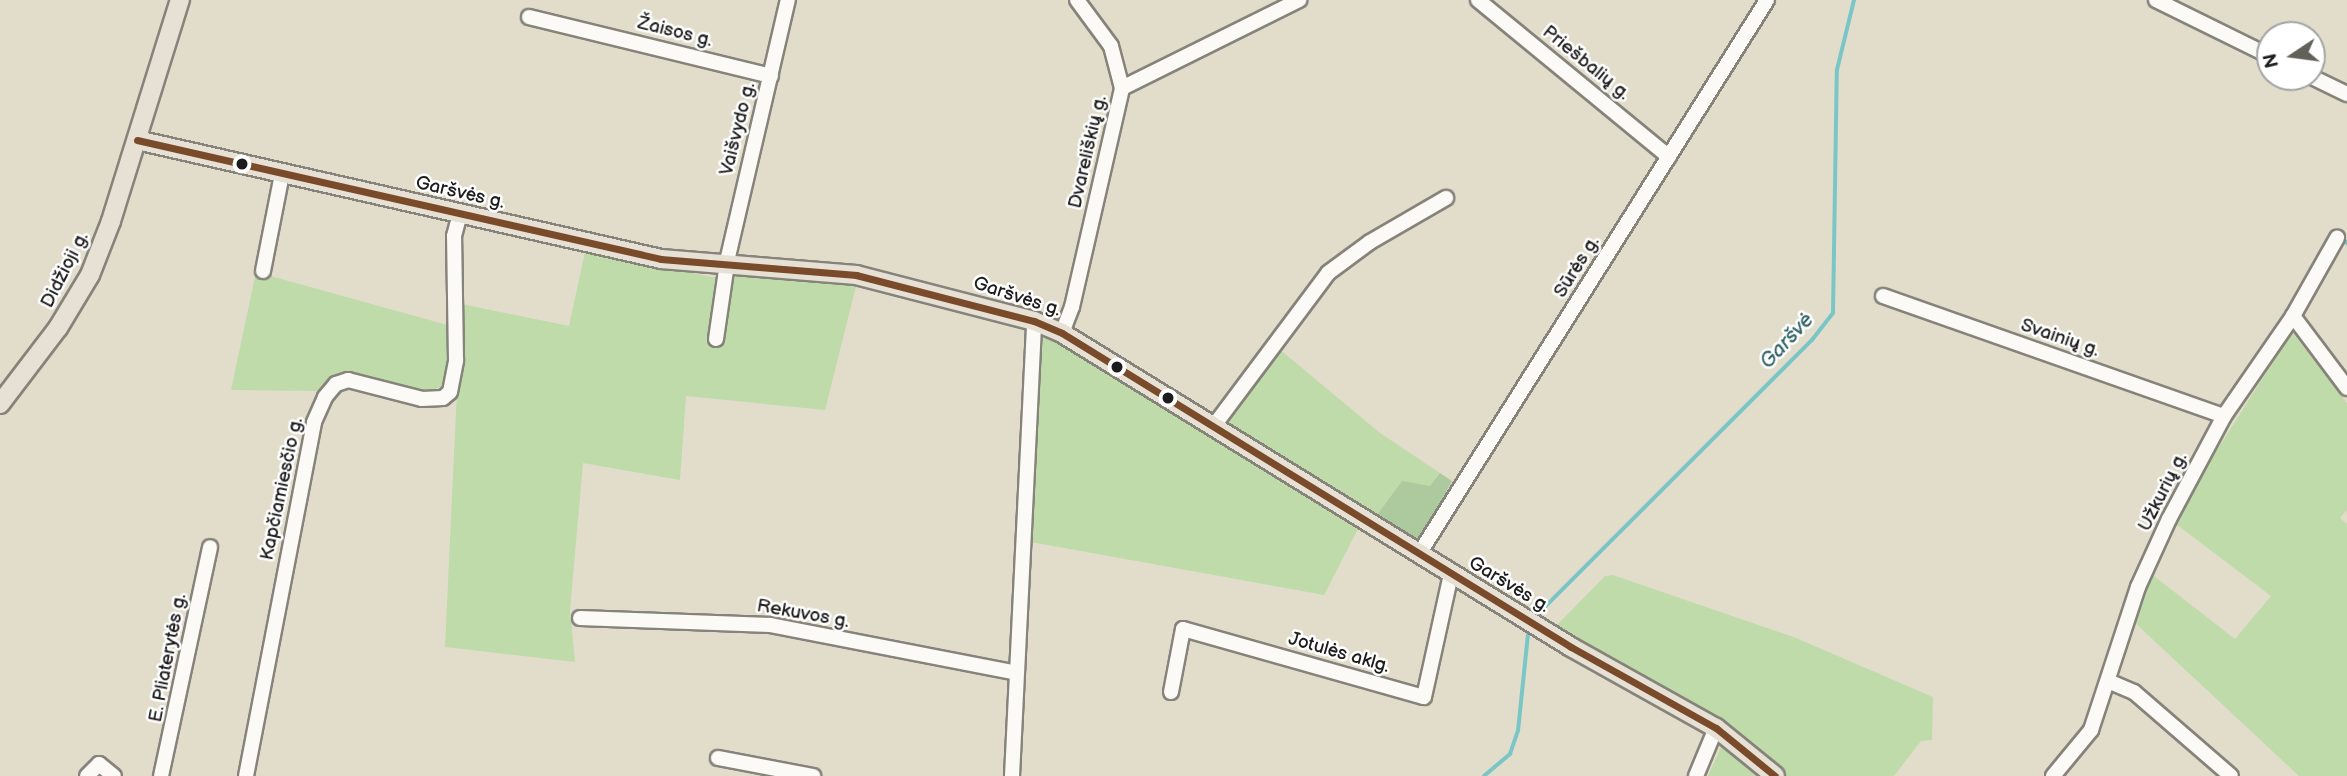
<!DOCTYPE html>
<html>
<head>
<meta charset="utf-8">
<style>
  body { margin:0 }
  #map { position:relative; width:2347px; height:776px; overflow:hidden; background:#e2ddcb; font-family:"Balsamiq Sans",sans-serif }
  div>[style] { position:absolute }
  .green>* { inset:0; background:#bedba9 }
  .forest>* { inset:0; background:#acca9d }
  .stream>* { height:3.5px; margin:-1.75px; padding:0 1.75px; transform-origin:1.75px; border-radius:1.75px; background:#7ac6c7 }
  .roads { filter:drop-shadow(2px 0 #85837a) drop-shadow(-2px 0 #85837a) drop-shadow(0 2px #85837a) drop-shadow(0 -2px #85837a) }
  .minor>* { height:14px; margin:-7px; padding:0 7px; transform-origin:7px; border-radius:7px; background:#fbfaf7 }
  .major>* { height:18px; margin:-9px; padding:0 9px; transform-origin:9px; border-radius:9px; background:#e7e0d4 }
  .bus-1>* { height:7px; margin:-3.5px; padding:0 3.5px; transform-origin:3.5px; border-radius:3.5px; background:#7a4b2a }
  .dots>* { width:19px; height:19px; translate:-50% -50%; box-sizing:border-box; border:4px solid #fff; border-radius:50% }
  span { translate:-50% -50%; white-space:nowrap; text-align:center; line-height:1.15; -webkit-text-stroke:5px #fff; paint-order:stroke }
  .street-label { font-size:19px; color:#1c1c1c }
  .water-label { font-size:21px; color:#326468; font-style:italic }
  .north { position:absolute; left:2256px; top:21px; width:70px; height:70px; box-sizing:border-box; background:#fff; border:2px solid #a4a4a4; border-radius:50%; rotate:257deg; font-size:19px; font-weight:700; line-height:28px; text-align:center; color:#1c1c1c }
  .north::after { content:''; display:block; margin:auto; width:24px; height:32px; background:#616059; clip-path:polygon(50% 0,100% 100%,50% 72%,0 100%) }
</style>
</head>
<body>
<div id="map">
  <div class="green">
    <i style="clip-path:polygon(585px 252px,712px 277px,788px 276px,856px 286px,825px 410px,686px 396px,680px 480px,583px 463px,570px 610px,575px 662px,445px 647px,461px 304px,569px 326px)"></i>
    <i style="clip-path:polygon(256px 272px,451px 326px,450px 381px,429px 393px,354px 375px,334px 379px,320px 391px,231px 390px)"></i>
    <i style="clip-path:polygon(2292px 332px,2347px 403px,2347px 510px,2340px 518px,2347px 524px,2347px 776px,2299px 776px,2133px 621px,2150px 573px,2235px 639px,2271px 596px,2172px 521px)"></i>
    <i style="clip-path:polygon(1046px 336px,1358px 529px,1324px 595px,1031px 542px,1040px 343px)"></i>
    <i style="clip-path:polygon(1278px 348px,1380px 433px,1440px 473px,1430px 486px,1375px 518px,1222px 426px)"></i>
    <i style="clip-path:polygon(1613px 575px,1796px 638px,1933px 697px,1932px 740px,1921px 741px,1894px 776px,1786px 776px,1743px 738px,1691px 703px,1553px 629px,1605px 576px)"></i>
    <i style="clip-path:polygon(1722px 745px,1757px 776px,1708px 776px)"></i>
  </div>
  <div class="forest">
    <i style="clip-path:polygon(1440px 473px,1452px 481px,1421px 538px,1407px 537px,1375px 518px,1402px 481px,1430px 486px)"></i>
  </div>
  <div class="stream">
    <i style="left:2345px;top:241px;width:3px;rotate:45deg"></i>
    <i style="left:1540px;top:612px;width:385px;rotate:-45deg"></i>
    <i style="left:1812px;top:340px;width:34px;rotate:-52deg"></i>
    <i style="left:1833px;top:313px;width:243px;rotate:-89.1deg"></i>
    <i style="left:1837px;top:70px;width:72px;rotate:-76.3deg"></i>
    <i style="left:1484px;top:776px;width:34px;rotate:-40deg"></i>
    <i style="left:1510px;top:754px;width:24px;rotate:-71deg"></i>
    <i style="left:1518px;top:731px;width:97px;rotate:-84.1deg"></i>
  </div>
  <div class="roads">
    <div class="minor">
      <i style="left:1478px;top:0;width:247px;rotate:39.4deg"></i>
      <i style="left:2156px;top:0;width:127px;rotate:26.2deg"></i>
      <i style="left:529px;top:17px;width:249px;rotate:13.7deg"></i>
      <i style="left:2312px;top:77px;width:39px;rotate:26deg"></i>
      <i style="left:1122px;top:88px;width:198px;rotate:-26.4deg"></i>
      <i style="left:263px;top:271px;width:99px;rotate:-78.9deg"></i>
      <i style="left:1883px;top:296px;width:361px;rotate:19.4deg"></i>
      <i style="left:2293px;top:316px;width:90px;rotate:53.1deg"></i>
      <i style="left:1062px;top:333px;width:28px;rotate:-69deg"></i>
      <i style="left:1072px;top:307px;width:225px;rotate:-77.1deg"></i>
      <i style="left:1122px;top:88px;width:43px;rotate:-104.7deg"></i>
      <i style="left:1111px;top:46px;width:57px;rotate:-126.5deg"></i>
      <i style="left:716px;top:339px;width:83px;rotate:-81.7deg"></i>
      <i style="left:728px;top:257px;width:264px;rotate:-76.9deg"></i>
      <i style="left:1213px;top:427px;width:192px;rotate:-53.2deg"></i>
      <i style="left:1328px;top:273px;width:52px;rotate:-36.4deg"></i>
      <i style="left:1370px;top:242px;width:88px;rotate:-30.1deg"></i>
      <i style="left:1419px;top:554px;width:654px;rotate:-57.86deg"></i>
      <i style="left:580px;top:618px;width:190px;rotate:2.1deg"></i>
      <i style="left:770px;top:625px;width:251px;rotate:11deg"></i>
      <i style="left:2108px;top:681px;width:28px;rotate:23deg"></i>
      <i style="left:2134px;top:692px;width:128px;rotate:40.9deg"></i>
      <i style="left:1171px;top:692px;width:64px;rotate:-79.2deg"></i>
      <i style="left:1183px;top:629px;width:250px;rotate:15.8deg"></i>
      <i style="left:1424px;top:697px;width:126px;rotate:-77.6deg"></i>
      <i style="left:718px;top:758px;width:97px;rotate:10.7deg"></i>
      <i style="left:87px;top:776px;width:17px;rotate:-45deg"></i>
      <i style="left:99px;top:764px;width:19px;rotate:39deg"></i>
      <i style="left:161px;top:776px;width:234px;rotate:-77.9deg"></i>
      <i style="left:246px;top:776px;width:360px;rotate:-79.1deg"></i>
      <i style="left:314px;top:422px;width:27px;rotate:-66deg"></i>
      <i style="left:325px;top:397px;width:17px;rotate:-50deg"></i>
      <i style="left:336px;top:384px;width:13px;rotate:-18deg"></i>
      <i style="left:348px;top:380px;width:76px;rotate:14.4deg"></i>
      <i style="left:422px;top:399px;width:21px;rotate:-3deg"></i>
      <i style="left:443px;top:398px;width:9px;rotate:-41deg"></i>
      <i style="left:450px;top:392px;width:33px;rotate:-79deg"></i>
      <i style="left:456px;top:360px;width:124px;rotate:-90.9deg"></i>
      <i style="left:454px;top:236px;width:23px;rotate:-75deg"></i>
      <i style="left:1012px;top:776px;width:456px;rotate:-87.2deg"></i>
      <i style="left:1696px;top:776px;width:52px;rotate:-67.4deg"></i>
      <i style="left:2053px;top:776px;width:60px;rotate:-50.4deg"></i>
      <i style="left:2091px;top:730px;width:151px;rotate:-71.8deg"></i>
      <i style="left:2138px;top:587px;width:75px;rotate:-65.5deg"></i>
      <i style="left:2169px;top:519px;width:117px;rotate:-61.9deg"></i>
      <i style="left:2224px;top:416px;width:121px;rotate:-55.4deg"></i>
      <i style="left:2293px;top:316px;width:90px;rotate:-60.6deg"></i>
    </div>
    <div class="major">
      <i style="left:137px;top:140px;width:537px;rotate:12.79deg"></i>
      <i style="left:661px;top:259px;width:196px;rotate:4.7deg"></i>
      <i style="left:856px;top:275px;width:184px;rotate:14.5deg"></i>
      <i style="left:1034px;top:321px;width:30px;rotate:23deg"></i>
      <i style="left:1062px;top:333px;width:598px;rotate:31.67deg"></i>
      <i style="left:1571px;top:647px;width:166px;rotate:29.2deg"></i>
      <i style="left:1716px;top:728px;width:76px;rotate:39.1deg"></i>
      <i style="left:0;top:404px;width:96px;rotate:-52.7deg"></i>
      <i style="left:58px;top:328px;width:62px;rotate:-58.9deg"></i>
      <i style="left:90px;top:275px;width:58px;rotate:-68.7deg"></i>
      <i style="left:111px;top:221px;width:232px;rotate:-72.7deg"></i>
    </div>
  </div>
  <div class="bus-1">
    <i style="left:137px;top:140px;width:537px;rotate:12.79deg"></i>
    <i style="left:661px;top:259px;width:196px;rotate:4.7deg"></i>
    <i style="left:856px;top:275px;width:184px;rotate:14.5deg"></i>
    <i style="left:1034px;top:321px;width:30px;rotate:23deg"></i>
    <i style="left:1062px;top:333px;width:598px;rotate:31.67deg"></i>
    <i style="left:1571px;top:647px;width:166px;rotate:29.2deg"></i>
    <i style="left:1716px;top:728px;width:76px;rotate:39.1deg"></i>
  </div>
  <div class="dots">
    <i style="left:242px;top:164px;background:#1c1c1c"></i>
    <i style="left:1117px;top:367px;background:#1c1c1c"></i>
    <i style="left:1168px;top:398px;background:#1c1c1c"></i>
  </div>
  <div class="street-label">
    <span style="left:675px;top:32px;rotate:14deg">Žaisos g.</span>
    <span style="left:1586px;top:63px;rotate:39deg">Priešbalių g.</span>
    <span style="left:738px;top:129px;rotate:-76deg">Vaišvydo g.</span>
    <span style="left:1088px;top:152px;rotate:-77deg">Dvareliškių g.</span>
    <span style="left:460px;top:193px;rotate:13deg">Garšvės g.</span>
    <span style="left:1577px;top:267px;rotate:-58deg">Sūrės g.</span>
    <span style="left:65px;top:270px;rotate:-63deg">Didžioji g.</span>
    <span style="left:1017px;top:297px;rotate:18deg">Garšvės g.</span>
    <span style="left:2060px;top:338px;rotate:19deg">Svainių g.</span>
    <span style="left:282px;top:489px;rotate:-78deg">Kapčiamiesčio g.</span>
    <span style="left:2163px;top:492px;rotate:-63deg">Užkurių g.</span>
    <span style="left:1509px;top:585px;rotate:31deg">Garšvės g.</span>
    <span style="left:803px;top:614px;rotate:10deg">Rekuvos g.</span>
    <span style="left:1339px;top:653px;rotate:16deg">Jotulės aklg.</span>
    <span style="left:168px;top:658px;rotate:-79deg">E. Pliaterytės g.</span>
  </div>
  <div class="water-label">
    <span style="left:1787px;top:341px;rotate:-47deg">Garšvė</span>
  </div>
  <div class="north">N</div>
</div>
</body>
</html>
